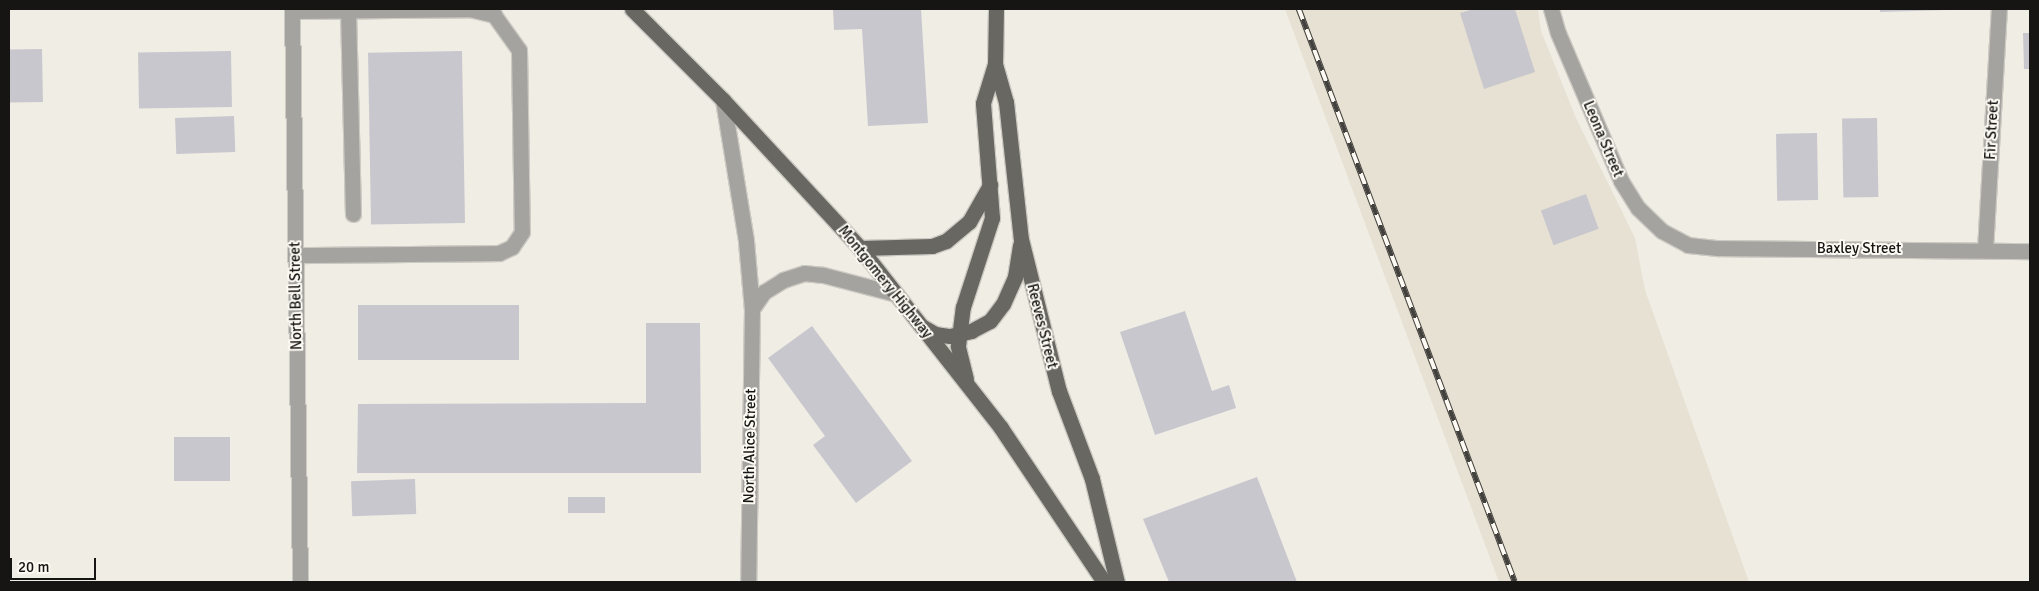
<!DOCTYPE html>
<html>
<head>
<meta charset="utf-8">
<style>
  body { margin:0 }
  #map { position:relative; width:2039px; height:591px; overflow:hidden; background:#f0ede5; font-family:Signika,sans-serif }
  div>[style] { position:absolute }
  .built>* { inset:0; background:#e6e1d2 }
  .building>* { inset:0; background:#c9c7ce; transform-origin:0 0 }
  .roads { filter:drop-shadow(1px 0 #cdcac3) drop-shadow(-1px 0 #cdcac3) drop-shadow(0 1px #cdcac3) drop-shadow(0 -1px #cdcac3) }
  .service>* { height:15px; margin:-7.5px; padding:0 7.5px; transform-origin:7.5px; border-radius:7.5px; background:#a5a3a0 }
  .minor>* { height:15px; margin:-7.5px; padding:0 7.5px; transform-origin:7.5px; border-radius:7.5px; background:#a5a3a0 }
  .primary>* { height:15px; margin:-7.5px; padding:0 7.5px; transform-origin:7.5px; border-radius:7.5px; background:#696761 }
  .rail>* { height:5.5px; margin-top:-2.75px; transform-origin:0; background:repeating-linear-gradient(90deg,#fdfaf3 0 11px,#43413e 0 22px); box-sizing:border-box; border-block:1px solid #43413e }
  span { translate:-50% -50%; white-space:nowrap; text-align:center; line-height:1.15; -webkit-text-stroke:4px #fdfaf3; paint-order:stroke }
  .street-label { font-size:15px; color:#161513 }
  .frame { position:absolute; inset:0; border:10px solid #161513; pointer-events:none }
  .scale { position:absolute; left:10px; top:558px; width:86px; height:22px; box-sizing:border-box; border:2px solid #161513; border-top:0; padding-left:6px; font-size:15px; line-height:18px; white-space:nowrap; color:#161513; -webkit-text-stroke:4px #fdfaf3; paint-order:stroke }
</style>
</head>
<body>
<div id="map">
  <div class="built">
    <i style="clip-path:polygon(1285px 9px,1538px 9px,1541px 31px,1576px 118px,1635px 238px,1645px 290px,1749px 582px,1499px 582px)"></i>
  </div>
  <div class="building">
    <i style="clip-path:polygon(833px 9px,921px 9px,928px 123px,868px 126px,862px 29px,834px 30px)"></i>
    <i style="clip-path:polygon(1474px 9px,1515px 9px,1535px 72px,1484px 89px,1460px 13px)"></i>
    <i style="clip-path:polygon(1880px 9px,1947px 9px,1947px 10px,1880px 12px)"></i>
    <i style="clip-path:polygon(2023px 33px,2030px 33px,2030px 69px,2024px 69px)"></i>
    <i style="left:42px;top:49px;width:53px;height:33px;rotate:89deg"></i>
    <i style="left:231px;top:51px;width:56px;height:93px;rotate:89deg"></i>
    <i style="left:462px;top:51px;width:172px;height:94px;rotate:89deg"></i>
    <i style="left:234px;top:116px;width:36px;height:59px;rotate:88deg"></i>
    <i style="left:1877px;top:118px;width:79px;height:35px;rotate:89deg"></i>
    <i style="left:1817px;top:133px;width:67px;height:41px;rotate:89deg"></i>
    <i style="left:1586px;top:194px;width:37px;height:48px;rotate:70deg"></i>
    <i style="left:519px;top:305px;width:55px;height:161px;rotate:90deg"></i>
    <i style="clip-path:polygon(1185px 311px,1212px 391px,1229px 385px,1236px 408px,1155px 435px,1120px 332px)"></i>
    <i style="clip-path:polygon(646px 323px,700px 323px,701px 473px,357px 473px,358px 404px,646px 403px)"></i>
    <i style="clip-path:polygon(812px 326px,912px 461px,856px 503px,813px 445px,825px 436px,768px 358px)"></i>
    <i style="left:230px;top:437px;width:44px;height:56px;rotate:90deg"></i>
    <i style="clip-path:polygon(1257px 477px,1297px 582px,1169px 582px,1143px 519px)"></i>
    <i style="left:415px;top:479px;width:35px;height:64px;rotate:88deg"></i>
    <i style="left:605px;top:497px;width:16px;height:37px;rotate:90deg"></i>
  </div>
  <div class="roads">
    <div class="service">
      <i style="left:348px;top:10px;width:204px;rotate:88.6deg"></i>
      <i style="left:292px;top:11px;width:177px;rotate:-0.6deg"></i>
      <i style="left:469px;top:9px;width:26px;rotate:13deg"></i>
      <i style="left:494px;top:15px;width:43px;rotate:54.5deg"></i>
      <i style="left:519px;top:50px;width:182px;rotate:89.1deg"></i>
      <i style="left:522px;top:232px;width:18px;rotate:124deg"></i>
      <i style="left:512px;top:247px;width:14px;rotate:155deg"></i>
      <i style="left:499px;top:253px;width:204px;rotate:179.4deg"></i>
    </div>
    <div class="minor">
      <i style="left:292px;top:9px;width:573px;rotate:89.2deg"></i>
      <i style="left:1551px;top:9px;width:25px;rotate:74deg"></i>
      <i style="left:1558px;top:33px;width:161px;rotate:66.9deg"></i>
      <i style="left:1621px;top:181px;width:32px;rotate:58deg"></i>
      <i style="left:1638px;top:208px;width:33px;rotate:44deg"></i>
      <i style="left:1662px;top:231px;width:30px;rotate:28deg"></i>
      <i style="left:1688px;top:245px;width:30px;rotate:6deg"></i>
      <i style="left:1718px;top:248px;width:312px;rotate:0.6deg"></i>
      <i style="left:723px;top:100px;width:143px;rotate:80.7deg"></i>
      <i style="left:746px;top:241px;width:68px;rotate:85deg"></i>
      <i style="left:752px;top:309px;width:273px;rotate:90.8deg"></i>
      <i style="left:1985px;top:250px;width:241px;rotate:-86.7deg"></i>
      <i style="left:752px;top:309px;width:21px;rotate:-55deg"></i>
      <i style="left:764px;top:292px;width:22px;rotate:-32deg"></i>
      <i style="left:783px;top:280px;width:22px;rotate:-18deg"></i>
      <i style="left:804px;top:273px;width:19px;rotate:6deg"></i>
      <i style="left:823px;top:275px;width:75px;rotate:14.6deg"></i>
    </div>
    <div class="primary">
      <i style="left:632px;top:9px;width:129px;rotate:45deg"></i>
      <i style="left:723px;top:100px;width:202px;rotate:47.2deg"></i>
      <i style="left:860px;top:248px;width:229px;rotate:51.9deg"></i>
      <i style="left:1001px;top:428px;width:185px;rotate:56.2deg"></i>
      <i style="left:996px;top:9px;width:55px;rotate:91deg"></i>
      <i style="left:995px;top:64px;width:40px;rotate:74deg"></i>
      <i style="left:1006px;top:102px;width:138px;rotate:83.8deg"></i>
      <i style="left:1021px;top:239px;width:157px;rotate:76deg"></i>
      <i style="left:1059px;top:391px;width:94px;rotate:69.4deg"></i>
      <i style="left:1092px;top:479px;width:106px;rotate:76.4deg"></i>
      <i style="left:860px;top:248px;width:72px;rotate:-1.6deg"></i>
      <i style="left:932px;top:246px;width:15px;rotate:-20deg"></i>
      <i style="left:946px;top:241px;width:30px;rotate:-40deg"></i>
      <i style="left:969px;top:222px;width:43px;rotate:-60.4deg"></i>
      <i style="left:923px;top:327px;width:14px;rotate:30deg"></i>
      <i style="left:935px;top:334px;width:15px;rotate:8deg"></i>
      <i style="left:950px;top:336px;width:22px;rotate:-13deg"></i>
      <i style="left:971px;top:331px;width:21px;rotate:-28deg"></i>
      <i style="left:990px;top:321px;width:21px;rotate:-53deg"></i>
      <i style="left:1003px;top:304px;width:30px;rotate:-66deg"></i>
      <i style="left:1015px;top:277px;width:32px;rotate:-81deg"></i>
      <i style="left:966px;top:379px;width:34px;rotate:-104deg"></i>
      <i style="left:958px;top:346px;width:39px;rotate:-83deg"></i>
      <i style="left:963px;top:307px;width:94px;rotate:-72deg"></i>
      <i style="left:992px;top:218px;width:115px;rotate:-94.5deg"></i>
      <i style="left:983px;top:103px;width:41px;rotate:-72.9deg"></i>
    </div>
  </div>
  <div class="rail">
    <i style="left:1299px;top:9px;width:612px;rotate:69.35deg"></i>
  </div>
  <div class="street-label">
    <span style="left:1992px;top:130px;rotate:-87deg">Fir Street</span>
    <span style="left:1603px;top:139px;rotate:67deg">Leona Street</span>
    <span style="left:1859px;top:249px">Baxley Street</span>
    <span style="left:885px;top:282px;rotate:51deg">Montgomery Highway</span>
    <span style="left:296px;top:296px;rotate:-91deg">North Bell Street</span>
    <span style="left:1042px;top:326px;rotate:76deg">Reeves Street</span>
    <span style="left:750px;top:446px;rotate:-89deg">North Alice Street</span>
  </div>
  <div class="frame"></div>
  <div class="scale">20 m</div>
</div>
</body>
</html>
